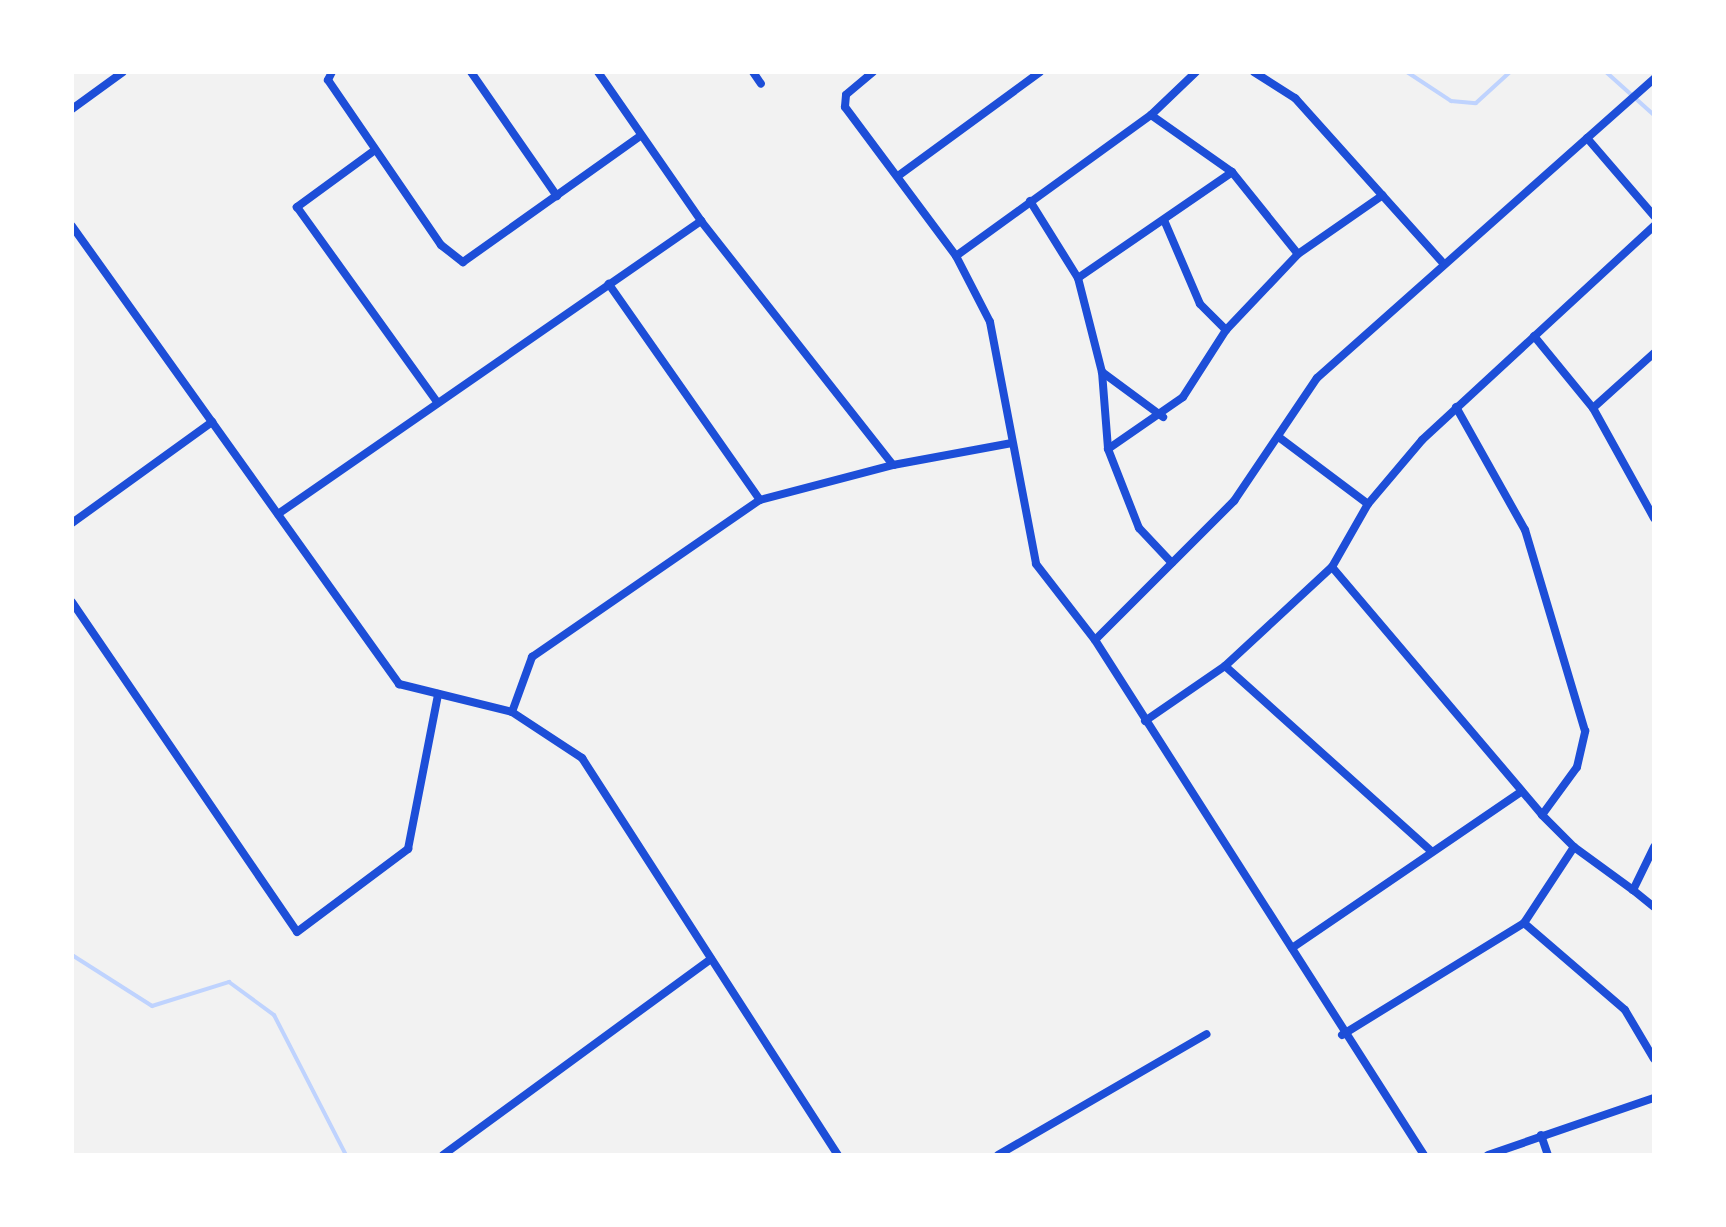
<!DOCTYPE html>
<html>
<head>
<meta charset="utf-8">
<style>
  body { margin:0 }
  #map { position:relative; width:1726px; height:1227px; overflow:hidden; background:#f2f2f2; font-family:Literata,serif }
  div>[style] { position:absolute }
  .stream>* { height:4px; margin:-2px; padding:0 2px; transform-origin:2px; border-radius:2px; background:#bfd3fe }
  .minor>* { height:8px; margin:-4px; padding:0 4px; transform-origin:4px; border-radius:4px; background:#1d4ed8 }
  span { translate:-50% -50%; white-space:nowrap; text-align:center; line-height:1.15; -webkit-text-stroke:6px #fff; paint-order:stroke }
  .frame { position:absolute; inset:0; border:74px solid #fff; pointer-events:none }
</style>
</head>
<body>
<div id="map">
  <div class="stream">
    <i style="left:1407px;top:72px;width:53px;rotate:33.4deg"></i>
    <i style="left:1451px;top:101px;width:25px;rotate:5deg"></i>
    <i style="left:1476px;top:103px;width:46px;rotate:-42.4deg"></i>
    <i style="left:1606px;top:72px;width:64px;rotate:41.9deg"></i>
    <i style="left:72px;top:955px;width:95px;rotate:32.5deg"></i>
    <i style="left:152px;top:1006px;width:81px;rotate:-17.3deg"></i>
    <i style="left:229px;top:982px;width:56px;rotate:36.3deg"></i>
    <i style="left:274px;top:1015px;width:157px;rotate:62.8deg"></i>
  </div>
  <div class="minor">
    <i style="left:332px;top:72px;width:9px;rotate:117deg"></i>
    <i style="left:328px;top:80px;width:200px;rotate:55.6deg"></i>
    <i style="left:441px;top:245px;width:28px;rotate:38deg"></i>
    <i style="left:463px;top:262px;width:217px;rotate:-35.4deg"></i>
    <i style="left:471px;top:72px;width:151px;rotate:55.3deg"></i>
    <i style="left:598px;top:72px;width:181px;rotate:55.3deg"></i>
    <i style="left:701px;top:221px;width:310px;rotate:51.8deg"></i>
    <i style="left:893px;top:465px;width:121px;rotate:-10.5deg"></i>
    <i style="left:753px;top:72px;width:14px;rotate:56deg"></i>
    <i style="left:873px;top:72px;width:35px;rotate:140deg"></i>
    <i style="left:846px;top:95px;width:12px;rotate:95deg"></i>
    <i style="left:845px;top:107px;width:186px;rotate:53.3deg"></i>
    <i style="left:956px;top:256px;width:74px;rotate:62.7deg"></i>
    <i style="left:990px;top:322px;width:246px;rotate:79.2deg"></i>
    <i style="left:1036px;top:564px;width:96px;rotate:52.2deg"></i>
    <i style="left:1095px;top:640px;width:611px;rotate:57.43deg"></i>
    <i style="left:1254px;top:72px;width:49px;rotate:32.4deg"></i>
    <i style="left:1295px;top:98px;width:219px;rotate:48.1deg"></i>
    <i style="left:72px;top:109px;width:63px;rotate:-36deg"></i>
    <i style="left:1151px;top:115px;width:99px;rotate:35.1deg"></i>
    <i style="left:1232px;top:172px;width:105px;rotate:51.2deg"></i>
    <i style="left:1587px;top:138px;width:103px;rotate:49.3deg"></i>
    <i style="left:375px;top:150px;width:97px;rotate:143.8deg"></i>
    <i style="left:297px;top:207px;width:241px;rotate:54.3deg"></i>
    <i style="left:898px;top:176px;width:176px;rotate:-36.2deg"></i>
    <i style="left:1030px;top:201px;width:91px;rotate:58.1deg"></i>
    <i style="left:1078px;top:278px;width:97px;rotate:75.7deg"></i>
    <i style="left:1102px;top:372px;width:77px;rotate:85.5deg"></i>
    <i style="left:1108px;top:449px;width:85px;rotate:68.6deg"></i>
    <i style="left:1139px;top:528px;width:48px;rotate:46.7deg"></i>
    <i style="left:1164px;top:220px;width:91px;rotate:66.8deg"></i>
    <i style="left:1200px;top:304px;width:37px;rotate:45deg"></i>
    <i style="left:72px;top:226px;width:563px;rotate:54.47deg"></i>
    <i style="left:399px;top:684px;width:116px;rotate:13.9deg"></i>
    <i style="left:512px;top:712px;width:84px;rotate:33.3deg"></i>
    <i style="left:582px;top:758px;width:472px;rotate:57.2deg"></i>
    <i style="left:956px;top:256px;width:241px;rotate:-35.9deg"></i>
    <i style="left:1151px;top:115px;width:62px;rotate:-43.7deg"></i>
    <i style="left:1078px;top:278px;width:187px;rotate:-34.5deg"></i>
    <i style="left:1534px;top:336px;width:93px;rotate:50.7deg"></i>
    <i style="left:1593px;top:408px;width:126px;rotate:61deg"></i>
    <i style="left:1102px;top:372px;width:76px;rotate:36.4deg"></i>
    <i style="left:1593px;top:408px;width:82px;rotate:-42deg"></i>
    <i style="left:1280px;top:438px;width:110px;rotate:36.9deg"></i>
    <i style="left:1108px;top:449px;width:91px;rotate:-34.7deg"></i>
    <i style="left:1183px;top:397px;width:80px;rotate:-57.3deg"></i>
    <i style="left:1226px;top:330px;width:105px;rotate:-46.5deg"></i>
    <i style="left:1298px;top:254px;width:103px;rotate:-34.8deg"></i>
    <i style="left:760px;top:500px;width:138px;rotate:-14.7deg"></i>
    <i style="left:278px;top:514px;width:515px;rotate:-34.71deg"></i>
    <i style="left:72px;top:523px;width:173px;rotate:-35.8deg"></i>
    <i style="left:1332px;top:567px;width:325px;rotate:49.7deg"></i>
    <i style="left:1542px;top:815px;width:59px;rotate:-53.9deg"></i>
    <i style="left:1577px;top:767px;width:37px;rotate:-77deg"></i>
    <i style="left:1585px;top:731px;width:210px;rotate:-106.6deg"></i>
    <i style="left:1525px;top:530px;width:141px;rotate:-119.3deg"></i>
    <i style="left:72px;top:602px;width:399px;rotate:55.7deg"></i>
    <i style="left:297px;top:932px;width:139px;rotate:-36.8deg"></i>
    <i style="left:408px;top:849px;width:158px;rotate:-79deg"></i>
    <i style="left:1095px;top:640px;width:197px;rotate:-45deg"></i>
    <i style="left:1234px;top:501px;width:148px;rotate:-56deg"></i>
    <i style="left:1317px;top:378px;width:451px;rotate:-41.6deg"></i>
    <i style="left:1225px;top:666px;width:278px;rotate:41.9deg"></i>
    <i style="left:512px;top:712px;width:59px;rotate:-70deg"></i>
    <i style="left:532px;top:657px;width:277px;rotate:-34.6deg"></i>
    <i style="left:760px;top:500px;width:264px;rotate:-125deg"></i>
    <i style="left:1145px;top:721px;width:97px;rotate:-34.5deg"></i>
    <i style="left:1225px;top:666px;width:146px;rotate:-42.8deg"></i>
    <i style="left:1332px;top:567px;width:73px;rotate:-60.3deg"></i>
    <i style="left:1368px;top:504px;width:84px;rotate:-49.8deg"></i>
    <i style="left:1422px;top:440px;width:316px;rotate:-42.7deg"></i>
    <i style="left:1574px;top:847px;width:73px;rotate:36.1deg"></i>
    <i style="left:1654px;top:847px;width:48px;rotate:116deg"></i>
    <i style="left:1633px;top:890px;width:27px;rotate:39deg"></i>
    <i style="left:1524px;top:923px;width:133px;rotate:40.7deg"></i>
    <i style="left:1625px;top:1010px;width:57px;rotate:59.4deg"></i>
    <i style="left:1292px;top:948px;width:278px;rotate:-34.3deg"></i>
    <i style="left:1342px;top:1035px;width:214px;rotate:-31.6deg"></i>
    <i style="left:1524px;top:923px;width:91px;rotate:-56.7deg"></i>
    <i style="left:1574px;top:847px;width:45px;rotate:-135deg"></i>
    <i style="left:1541px;top:1135px;width:21px;rotate:71deg"></i>
    <i style="left:443px;top:1155px;width:332px;rotate:-36.2deg"></i>
    <i style="left:998px;top:1155px;width:241px;rotate:-30.1deg"></i>
    <i style="left:1488px;top:1155px;width:176px;rotate:-19deg"></i>
  </div>
  <div class="frame"></div>
</div>
</body>
</html>
